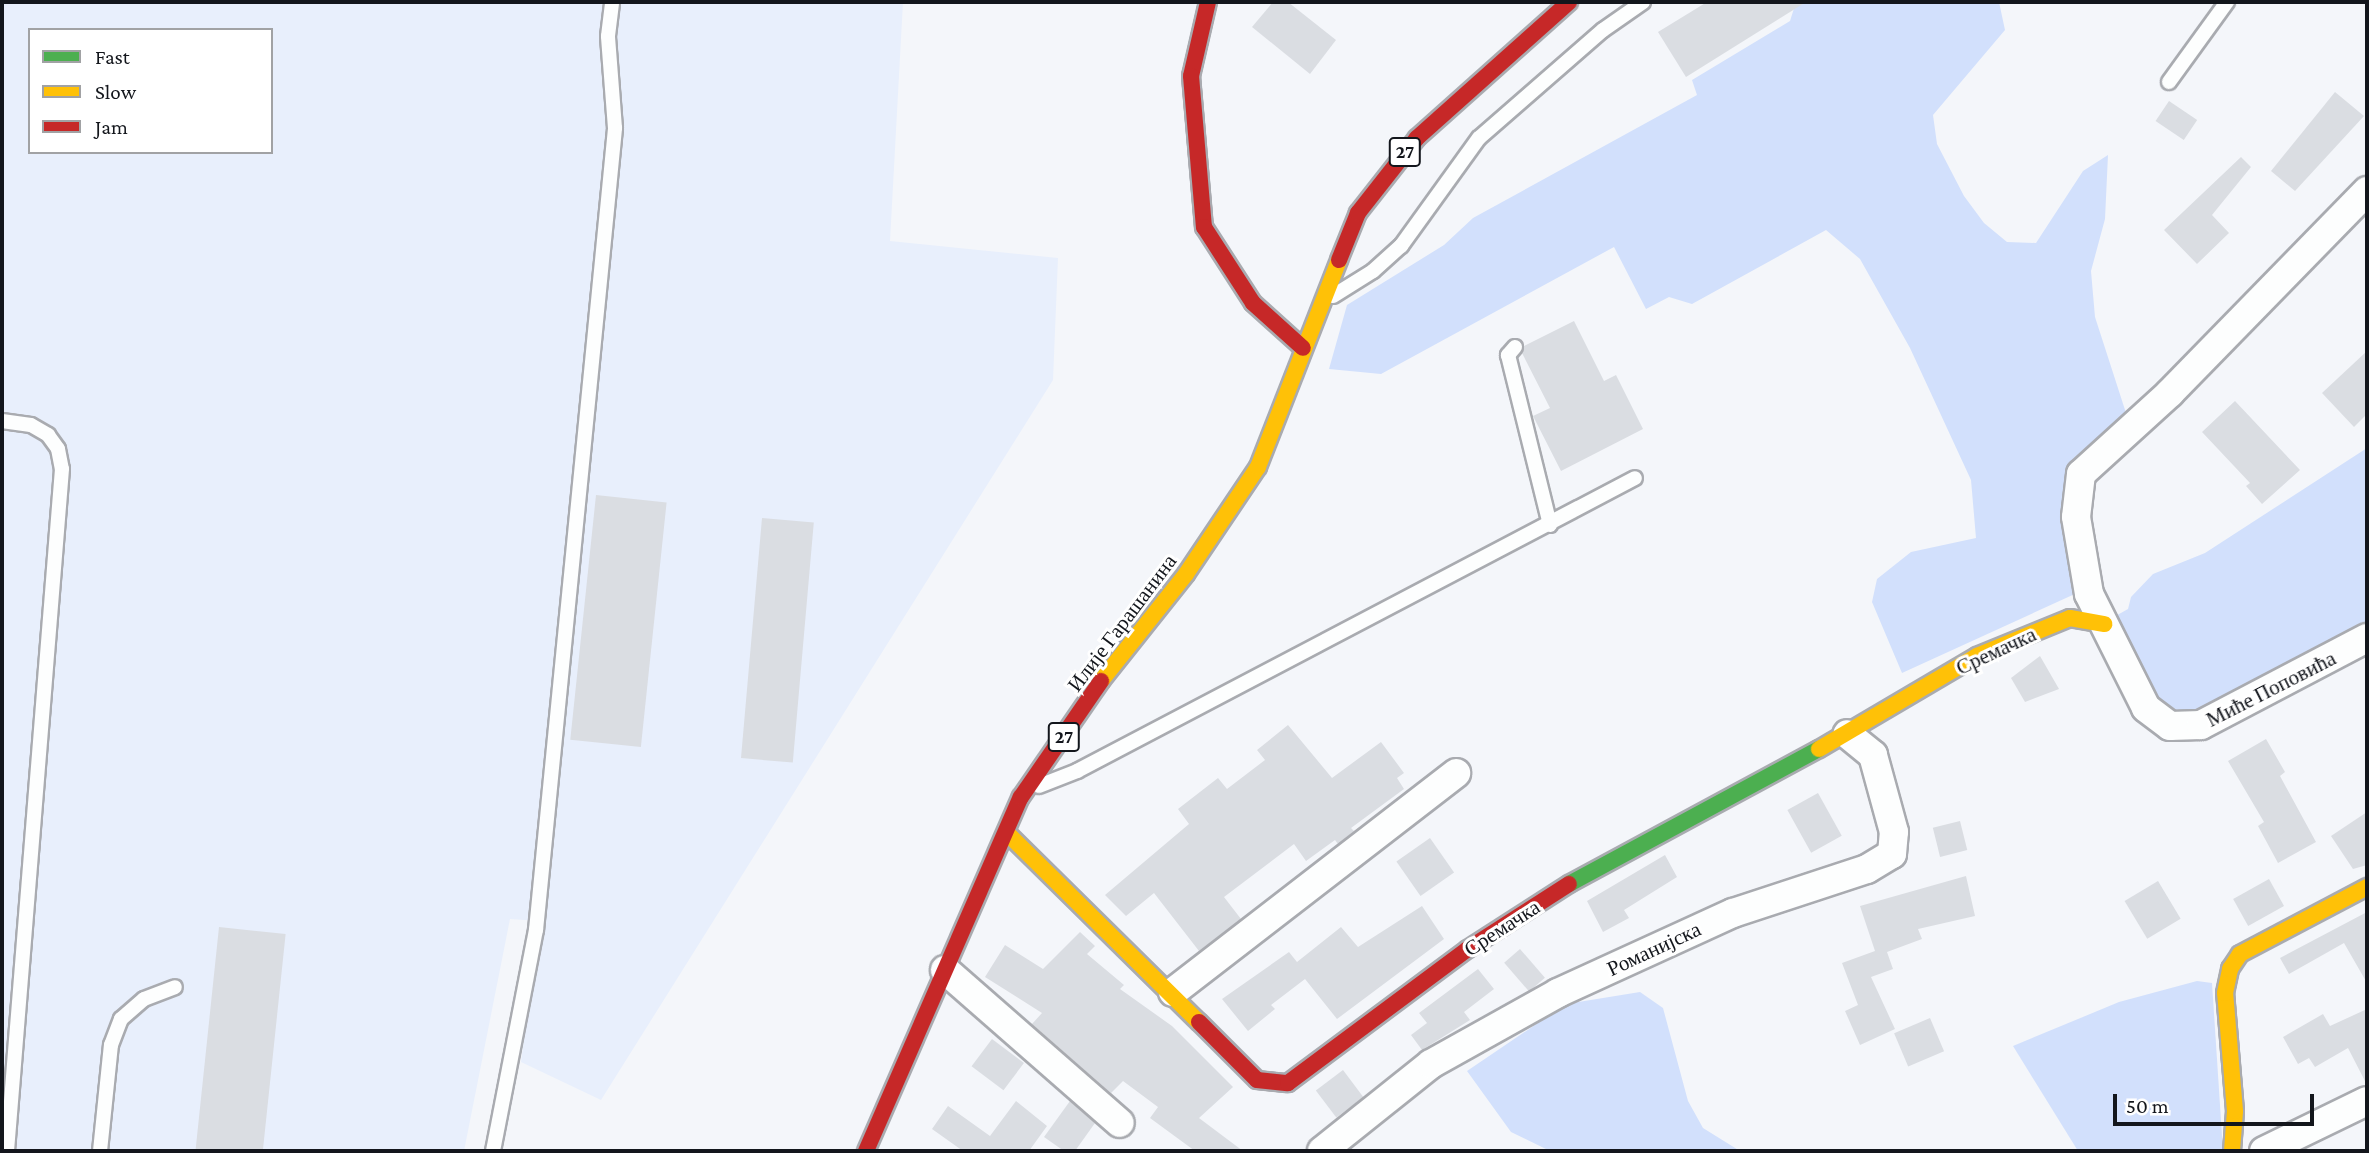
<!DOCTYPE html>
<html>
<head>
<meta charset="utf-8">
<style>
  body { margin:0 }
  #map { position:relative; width:2369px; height:1153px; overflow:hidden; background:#f4f6fa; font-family:"Crimson Pro",serif }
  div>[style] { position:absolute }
  .built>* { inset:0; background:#e8effc }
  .green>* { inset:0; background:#d2e0fc }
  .building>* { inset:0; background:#dadde2; transform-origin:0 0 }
  .roads { filter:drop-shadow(2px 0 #a9abb0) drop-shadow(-2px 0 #a9abb0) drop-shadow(0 2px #a9abb0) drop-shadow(0 -2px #a9abb0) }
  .lane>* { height:14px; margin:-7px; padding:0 7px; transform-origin:7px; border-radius:7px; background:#fdfefe }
  .street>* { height:28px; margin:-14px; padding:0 14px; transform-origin:14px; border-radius:14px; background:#fdfefe }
  .fast>* { height:16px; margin:-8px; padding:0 8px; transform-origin:8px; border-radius:8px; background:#4caf50 }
  .slow>* { height:16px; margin:-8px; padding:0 8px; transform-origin:8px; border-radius:8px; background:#ffc107 }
  .jam>* { height:16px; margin:-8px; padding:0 8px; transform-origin:8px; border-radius:8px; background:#c62828 }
  span { translate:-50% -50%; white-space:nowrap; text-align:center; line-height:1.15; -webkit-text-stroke:6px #fff; paint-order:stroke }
  .shield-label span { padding:2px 5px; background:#fff; border:2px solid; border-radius:5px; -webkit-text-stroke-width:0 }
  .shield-label { font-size:19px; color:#13161c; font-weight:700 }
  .street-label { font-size:21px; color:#13161c }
  .frame { position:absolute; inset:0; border:4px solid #13161c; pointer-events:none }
  .legend { position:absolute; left:28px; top:28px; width:245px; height:126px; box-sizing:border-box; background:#fff; border:2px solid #a1a2a4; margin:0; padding:9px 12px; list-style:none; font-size:21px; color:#13161c }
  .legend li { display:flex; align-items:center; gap:14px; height:35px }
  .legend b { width:35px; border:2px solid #a1a2a4 }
  .scale { position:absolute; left:2113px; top:1094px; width:201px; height:32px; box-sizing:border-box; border:4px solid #13161c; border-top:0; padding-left:9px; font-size:21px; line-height:24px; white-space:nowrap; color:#13161c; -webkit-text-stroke:5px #fff; paint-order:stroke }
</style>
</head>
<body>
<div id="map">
  <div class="built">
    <i style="clip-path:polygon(evenodd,2px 2px,903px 2px,890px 241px,1058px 258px,1053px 380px,601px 1100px,521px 1062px,540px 921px,510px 919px,464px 1151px,2px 1151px,2px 2px,30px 30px,271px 30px,271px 152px,30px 152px,30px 30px)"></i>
  </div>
  <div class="green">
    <i style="clip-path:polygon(1796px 2px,1999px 2px,2005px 30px,1933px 115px,1937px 144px,1964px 196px,1984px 223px,2007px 242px,2036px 243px,2083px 171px,2108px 155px,2105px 219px,2091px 271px,2095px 317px,2126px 413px,2121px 426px,2088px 450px,2077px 593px,1902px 673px,1872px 602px,1877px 579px,1911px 552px,1976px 538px,1971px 480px,1910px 348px,1860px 259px,1826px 230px,1692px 304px,1669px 297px,1646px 309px,1614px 247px,1381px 374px,1329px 369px,1347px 305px,1444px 245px,1473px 218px,1697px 95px,1692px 80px,1790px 21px)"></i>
    <i style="clip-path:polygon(2367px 448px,2367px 634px,2196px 721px,2154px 704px,2112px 618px,2128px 609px,2131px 597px,2153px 574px,2205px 553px)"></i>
    <i style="clip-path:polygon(2197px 981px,2212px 983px,2223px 1151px,2078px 1151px,2013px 1046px,2119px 1002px)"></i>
    <i style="clip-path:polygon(1640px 992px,1663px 1008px,1688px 1101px,1703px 1128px,1740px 1151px,1550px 1151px,1511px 1132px,1467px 1071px,1566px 1004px)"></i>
  </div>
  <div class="building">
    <i style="clip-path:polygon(1273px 2px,1288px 2px,1336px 40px,1310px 74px,1252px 27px)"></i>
    <i style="clip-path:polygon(1707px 2px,1806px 2px,1686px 77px,1658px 32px)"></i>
    <i style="clip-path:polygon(2335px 92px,2364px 116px,2295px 191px,2271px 171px)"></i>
    <i style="left:2169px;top:101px;width:34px;height:24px;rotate:34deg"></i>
    <i style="clip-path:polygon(2241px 157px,2251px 167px,2212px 215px,2229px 233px,2197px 264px,2164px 230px)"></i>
    <i style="clip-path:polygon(1574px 321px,1604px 381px,1616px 375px,1643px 429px,1561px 471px,1533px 416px,1550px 408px,1522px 353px,1524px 346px)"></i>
    <i style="clip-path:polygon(2367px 351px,2367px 414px,2354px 427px,2322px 393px)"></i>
    <i style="clip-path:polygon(2235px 401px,2300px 470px,2262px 504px,2246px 486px,2250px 483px,2202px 432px)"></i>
    <i style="left:596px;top:495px;width:71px;height:246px;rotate:6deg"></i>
    <i style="left:762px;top:518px;width:52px;height:241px;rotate:5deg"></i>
    <i style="clip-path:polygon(2040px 656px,2059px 689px,2025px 702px,2011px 678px)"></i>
    <i style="clip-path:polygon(1288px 725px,1332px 778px,1381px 742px,1404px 773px,1397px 778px,1404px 789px,1351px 828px,1354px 831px,1338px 844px,1335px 840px,1306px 861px,1294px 844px,1224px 897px,1241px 919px,1199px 951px,1154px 893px,1126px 916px,1105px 895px,1189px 824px,1178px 809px,1218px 778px,1227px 789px,1265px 760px,1257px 750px)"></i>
    <i style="clip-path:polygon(2266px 739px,2285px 772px,2280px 776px,2316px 842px,2278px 863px,2258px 826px,2264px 822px,2228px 761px)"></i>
    <i style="left:1818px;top:793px;width:49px;height:35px;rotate:61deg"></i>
    <i style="clip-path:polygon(2367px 812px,2367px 865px,2353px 869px,2331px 836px)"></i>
    <i style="left:1960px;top:821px;width:30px;height:28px;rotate:76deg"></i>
    <i style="left:1430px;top:838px;width:42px;height:41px;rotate:55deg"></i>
    <i style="clip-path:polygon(1665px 855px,1677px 877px,1624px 910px,1629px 918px,1603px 932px,1587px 901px)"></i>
    <i style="clip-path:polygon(1966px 876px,1975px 916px,1918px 929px,1922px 939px,1887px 952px,1893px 969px,1871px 977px,1895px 1029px,1860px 1045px,1845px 1011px,1858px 1005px,1842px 963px,1875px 951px,1860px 906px)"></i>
    <i style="left:2269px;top:879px;width:31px;height:41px;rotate:61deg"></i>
    <i style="left:2158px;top:881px;width:44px;height:39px;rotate:59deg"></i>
    <i style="clip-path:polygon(1422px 906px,1444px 939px,1337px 1019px,1305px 979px,1271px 1005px,1275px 1009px,1248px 1031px,1222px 999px,1289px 952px,1297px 962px,1341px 927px,1358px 947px)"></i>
    <i style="clip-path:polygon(2367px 912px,2367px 983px,2344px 943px,2289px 974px,2280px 958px)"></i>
    <i style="left:219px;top:927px;width:67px;height:225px;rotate:6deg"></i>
    <i style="clip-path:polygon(1080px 932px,1095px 946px,1087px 954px,1124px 985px,1120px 989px,1172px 1026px,1233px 1087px,1199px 1118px,1243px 1151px,1195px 1151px,1150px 1118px,1158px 1107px,1123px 1081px,1111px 1093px,1032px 1024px,1042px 1013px,985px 977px,1005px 945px,1043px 969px)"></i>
    <i style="left:1520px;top:949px;width:38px;height:21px;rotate:49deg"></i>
    <i style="clip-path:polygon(1478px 969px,1494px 989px,1464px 1012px,1470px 1020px,1422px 1050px,1411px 1035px,1427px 1023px,1419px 1013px)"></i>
    <i style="clip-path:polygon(2367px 1009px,2367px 1085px,2348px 1048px,2315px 1067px,2309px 1058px,2298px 1064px,2283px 1037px,2323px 1014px,2330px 1026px)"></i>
    <i style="left:1930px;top:1018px;width:36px;height:39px;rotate:67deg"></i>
    <i style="left:992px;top:1039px;width:40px;height:34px;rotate:37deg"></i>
    <i style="left:1343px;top:1070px;width:34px;height:34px;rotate:53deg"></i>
    <i style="clip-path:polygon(1016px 1101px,1047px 1126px,1029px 1151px,963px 1151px,932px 1129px,948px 1106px,990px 1136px)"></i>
    <i style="clip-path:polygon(1070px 1101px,1095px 1123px,1075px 1151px,1064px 1151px,1044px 1137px)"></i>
  </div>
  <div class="roads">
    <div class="lane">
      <i style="left:2169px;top:82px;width:99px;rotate:-54.1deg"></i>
      <i style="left:1333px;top:296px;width:47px;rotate:-32deg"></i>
      <i style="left:1373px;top:271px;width:38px;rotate:-42deg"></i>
      <i style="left:1401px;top:246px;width:133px;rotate:-54.2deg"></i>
      <i style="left:1479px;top:138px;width:164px;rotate:-41.1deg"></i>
      <i style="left:1603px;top:30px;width:49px;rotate:-35deg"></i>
      <i style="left:1515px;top:347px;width:11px;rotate:131deg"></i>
      <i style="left:1508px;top:355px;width:175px;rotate:76.1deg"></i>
      <i style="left:2px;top:421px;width:29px;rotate:8deg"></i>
      <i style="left:31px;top:425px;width:20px;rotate:30deg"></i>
      <i style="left:48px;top:435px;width:17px;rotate:54deg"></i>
      <i style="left:58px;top:449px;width:20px;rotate:79deg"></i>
      <i style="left:62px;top:469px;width:684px;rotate:94.61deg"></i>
      <i style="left:1039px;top:786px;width:41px;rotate:-21.5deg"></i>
      <i style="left:1077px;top:771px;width:630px;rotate:-27.7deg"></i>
      <i style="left:100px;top:1151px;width:107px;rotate:-84.1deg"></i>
      <i style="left:111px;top:1045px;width:28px;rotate:-69deg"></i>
      <i style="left:121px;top:1019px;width:30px;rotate:-41deg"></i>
      <i style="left:144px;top:999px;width:33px;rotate:-21deg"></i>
      <i style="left:493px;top:1151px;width:225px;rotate:-79deg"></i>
      <i style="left:536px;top:930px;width:806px;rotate:-84.37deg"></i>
      <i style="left:615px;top:128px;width:92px;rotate:-94.4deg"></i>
      <i style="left:608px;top:36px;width:34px;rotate:-83deg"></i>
    </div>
    <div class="street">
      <i style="left:2367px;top:191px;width:282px;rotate:134.3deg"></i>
      <i style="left:2170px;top:393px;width:120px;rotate:137.7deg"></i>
      <i style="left:2081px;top:474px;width:43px;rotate:96.6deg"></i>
      <i style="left:2076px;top:517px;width:78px;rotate:80.4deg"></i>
      <i style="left:2089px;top:594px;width:127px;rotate:63.4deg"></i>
      <i style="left:2146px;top:708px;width:30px;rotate:37deg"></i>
      <i style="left:2170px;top:726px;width:31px;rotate:-2deg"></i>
      <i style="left:2201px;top:725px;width:187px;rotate:-27.7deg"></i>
      <i style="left:945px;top:970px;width:232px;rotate:41.2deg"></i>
      <i style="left:1173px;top:992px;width:358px;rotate:-37.7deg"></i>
      <i style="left:1322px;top:1151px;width:139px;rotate:-38.6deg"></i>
      <i style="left:1431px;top:1064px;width:145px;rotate:-29.2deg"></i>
      <i style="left:1558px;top:993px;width:192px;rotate:-24.6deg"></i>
      <i style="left:1733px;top:913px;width:141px;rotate:-18.2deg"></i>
      <i style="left:1867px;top:869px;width:29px;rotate:-31deg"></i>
      <i style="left:1892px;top:854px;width:22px;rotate:-85deg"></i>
      <i style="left:1894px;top:832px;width:80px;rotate:-105.3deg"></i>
      <i style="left:1873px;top:755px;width:33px;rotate:-141deg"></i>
      <i style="left:2264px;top:1151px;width:114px;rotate:-25.9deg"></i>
    </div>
    <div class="fast">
      <i style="left:1569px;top:884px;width:284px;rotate:-28.4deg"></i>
    </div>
    <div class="slow">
      <i style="left:1101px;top:681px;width:137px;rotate:-51.5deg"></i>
      <i style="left:1186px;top:574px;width:129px;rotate:-56.1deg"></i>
      <i style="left:1258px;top:467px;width:222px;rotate:-68.6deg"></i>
      <i style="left:1819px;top:749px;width:183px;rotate:-30.5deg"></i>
      <i style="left:1977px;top:656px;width:100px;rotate:-22.2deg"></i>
      <i style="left:2070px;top:618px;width:35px;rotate:10deg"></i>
      <i style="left:1006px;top:832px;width:271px;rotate:44.6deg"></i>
      <i style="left:2232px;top:1151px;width:40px;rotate:-85.7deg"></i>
      <i style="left:2235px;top:1111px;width:118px;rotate:-94.8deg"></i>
      <i style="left:2225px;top:993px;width:25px;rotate:-78deg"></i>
      <i style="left:2230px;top:969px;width:18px;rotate:-56deg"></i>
      <i style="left:2240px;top:954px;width:144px;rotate:-27.8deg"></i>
    </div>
    <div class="jam">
      <i style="left:1208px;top:2px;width:76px;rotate:102.9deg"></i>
      <i style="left:1191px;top:76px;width:152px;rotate:85.1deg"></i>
      <i style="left:1204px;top:227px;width:90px;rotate:57.2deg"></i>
      <i style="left:1253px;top:303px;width:67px;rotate:42deg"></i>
      <i style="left:1339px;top:260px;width:51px;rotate:-68deg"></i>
      <i style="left:1358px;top:213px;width:95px;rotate:-51.8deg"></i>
      <i style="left:1417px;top:138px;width:204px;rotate:-41.8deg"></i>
      <i style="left:1199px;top:1022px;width:82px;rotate:45deg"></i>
      <i style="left:1257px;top:1080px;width:31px;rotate:6deg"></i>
      <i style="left:1288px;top:1083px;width:224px;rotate:-36.7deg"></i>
      <i style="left:1468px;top:949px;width:120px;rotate:-32.8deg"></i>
      <i style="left:866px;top:1151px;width:386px;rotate:-66.4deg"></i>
      <i style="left:1021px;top:797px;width:141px;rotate:-55.4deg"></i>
    </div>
  </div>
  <div class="shield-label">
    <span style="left:1405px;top:152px">27</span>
    <span style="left:1064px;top:737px">27</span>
  </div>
  <div class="street-label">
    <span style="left:1122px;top:623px;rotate:-53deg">Илије Гарашанина</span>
    <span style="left:1996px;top:651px;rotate:-25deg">Сремачка</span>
    <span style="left:2271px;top:689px;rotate:-27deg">Миће Поповића</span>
    <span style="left:1502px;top:928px;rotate:-33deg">Сремачка</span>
    <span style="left:1654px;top:949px;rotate:-25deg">Романијска</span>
  </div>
  <div class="frame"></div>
  <ul class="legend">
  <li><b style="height:9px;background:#4caf50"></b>Fast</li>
  <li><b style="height:9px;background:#ffc107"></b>Slow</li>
  <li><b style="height:9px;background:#c62828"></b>Jam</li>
  </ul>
  <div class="scale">50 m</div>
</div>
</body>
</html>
